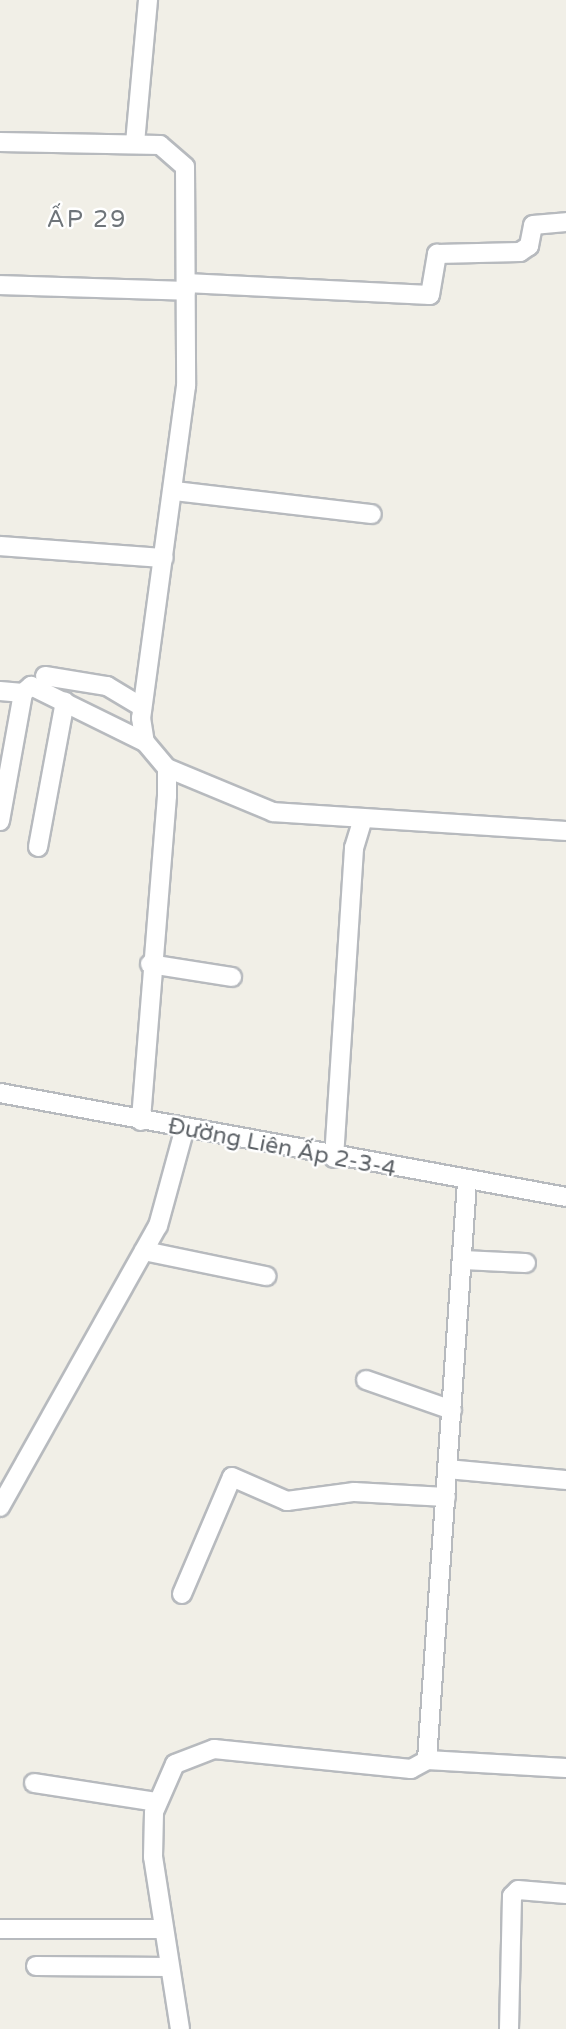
<!DOCTYPE html>
<html>
<head>
<meta charset="utf-8">
<style>
  body { margin:0 }
  #map { position:relative; width:566px; height:2029px; overflow:hidden; background:#f1efe7; font-family:"Varela Round",sans-serif }
  div>[style] { position:absolute }
  .roads { filter:drop-shadow(2px 0 #b7babe) drop-shadow(-2px 0 #b7babe) drop-shadow(0 2px #b7babe) drop-shadow(0 -2px #b7babe) }
  .minor>* { height:18px; margin:-9px; padding:0 9px; transform-origin:9px; border-radius:9px; background:#fff }
  span { translate:-50% -50%; white-space:nowrap; text-align:center; line-height:1.15; -webkit-text-stroke:5px #fff; paint-order:stroke }
  .street-label { font-size:23px; color:#5e6368 }
  .neighbourhood-label { font-size:24px; color:#6f757a; letter-spacing:2px }
</style>
</head>
<body>
<div id="map">
  <div class="roads">
    <div class="minor">
      <i style="left:0;top:142px;width:160px;rotate:1.1deg"></i>
      <i style="left:160px;top:145px;width:33px;rotate:41deg"></i>
      <i style="left:185px;top:167px;width:219px;rotate:89.7deg"></i>
      <i style="left:186px;top:386px;width:335px;rotate:97.7deg"></i>
      <i style="left:141px;top:718px;width:24px;rotate:81deg"></i>
      <i style="left:145px;top:742px;width:34px;rotate:50deg"></i>
      <i style="left:167px;top:768px;width:28px;rotate:90deg"></i>
      <i style="left:167px;top:796px;width:326px;rotate:94.6deg"></i>
      <i style="left:135px;top:143px;width:144px;rotate:-84.8deg"></i>
      <i style="left:186px;top:283px;width:244px;rotate:2.8deg"></i>
      <i style="left:430px;top:295px;width:42px;rotate:-80.3deg"></i>
      <i style="left:437px;top:254px;width:83px;rotate:-1.4deg"></i>
      <i style="left:520px;top:252px;width:11px;rotate:-34deg"></i>
      <i style="left:529px;top:246px;width:21px;rotate:-79deg"></i>
      <i style="left:533px;top:225px;width:33px;rotate:-5deg"></i>
      <i style="left:0;top:285px;width:186px;rotate:1.8deg"></i>
      <i style="left:175px;top:491px;width:198px;rotate:6.7deg"></i>
      <i style="left:0;top:546px;width:164px;rotate:4.2deg"></i>
      <i style="left:45px;top:676px;width:63px;rotate:9.2deg"></i>
      <i style="left:107px;top:686px;width:41px;rotate:31deg"></i>
      <i style="left:0;top:691px;width:23px;rotate:5deg"></i>
      <i style="left:23px;top:693px;width:11px;rotate:-41deg"></i>
      <i style="left:31px;top:686px;width:127px;rotate:26.2deg"></i>
      <i style="left:167px;top:768px;width:115px;rotate:22.5deg"></i>
      <i style="left:273px;top:812px;width:294px;rotate:3.7deg"></i>
      <i style="left:0;top:821px;width:130px;rotate:-79.8deg"></i>
      <i style="left:38px;top:847px;width:148px;rotate:-79.5deg"></i>
      <i style="left:150px;top:964px;width:83px;rotate:9deg"></i>
      <i style="left:0;top:1093px;width:575px;rotate:10.41deg"></i>
      <i style="left:334px;top:1158px;width:311px;rotate:-86.3deg"></i>
      <i style="left:354px;top:848px;width:28px;rotate:-73deg"></i>
      <i style="left:144px;top:1251px;width:125px;rotate:11.6deg"></i>
      <i style="left:462px;top:1260px;width:64px;rotate:2.7deg"></i>
      <i style="left:366px;top:1380px;width:91px;rotate:19.2deg"></i>
      <i style="left:448px;top:1469px;width:119px;rotate:5.3deg"></i>
      <i style="left:0;top:1507px;width:322px;rotate:-60.7deg"></i>
      <i style="left:158px;top:1226px;width:98px;rotate:-74.7deg"></i>
      <i style="left:182px;top:1594px;width:127px;rotate:-66.9deg"></i>
      <i style="left:232px;top:1477px;width:60px;rotate:23.6deg"></i>
      <i style="left:287px;top:1501px;width:68px;rotate:-7.7deg"></i>
      <i style="left:354px;top:1492px;width:92px;rotate:3.1deg"></i>
      <i style="left:427px;top:1760px;width:579px;rotate:-86.04deg"></i>
      <i style="left:34px;top:1783px;width:124px;rotate:8.8deg"></i>
      <i style="left:0;top:1929px;width:162px"></i>
      <i style="left:36px;top:1966px;width:133px;rotate:0.4deg"></i>
      <i style="left:180px;top:2029px;width:174px;rotate:-98.9deg"></i>
      <i style="left:153px;top:1857px;width:45px;rotate:-88.7deg"></i>
      <i style="left:154px;top:1812px;width:52px;rotate:-66.4deg"></i>
      <i style="left:175px;top:1764px;width:42px;rotate:-21deg"></i>
      <i style="left:214px;top:1749px;width:198px;rotate:5.8deg"></i>
      <i style="left:411px;top:1769px;width:18px;rotate:-29deg"></i>
      <i style="left:427px;top:1760px;width:139px;rotate:3.3deg"></i>
      <i style="left:509px;top:2029px;width:133px;rotate:-88.7deg"></i>
      <i style="left:512px;top:1896px;width:8px;rotate:-45deg"></i>
      <i style="left:518px;top:1890px;width:48px;rotate:4.8deg"></i>
    </div>
  </div>
  <div class="street-label">
    <span style="left:282px;top:1148px;rotate:11deg">Đường Liên Ấp 2-3-4</span>
  </div>
  <div class="neighbourhood-label">
    <span style="left:87px;top:220px">ẤP 29</span>
  </div>
</div>
</body>
</html>
